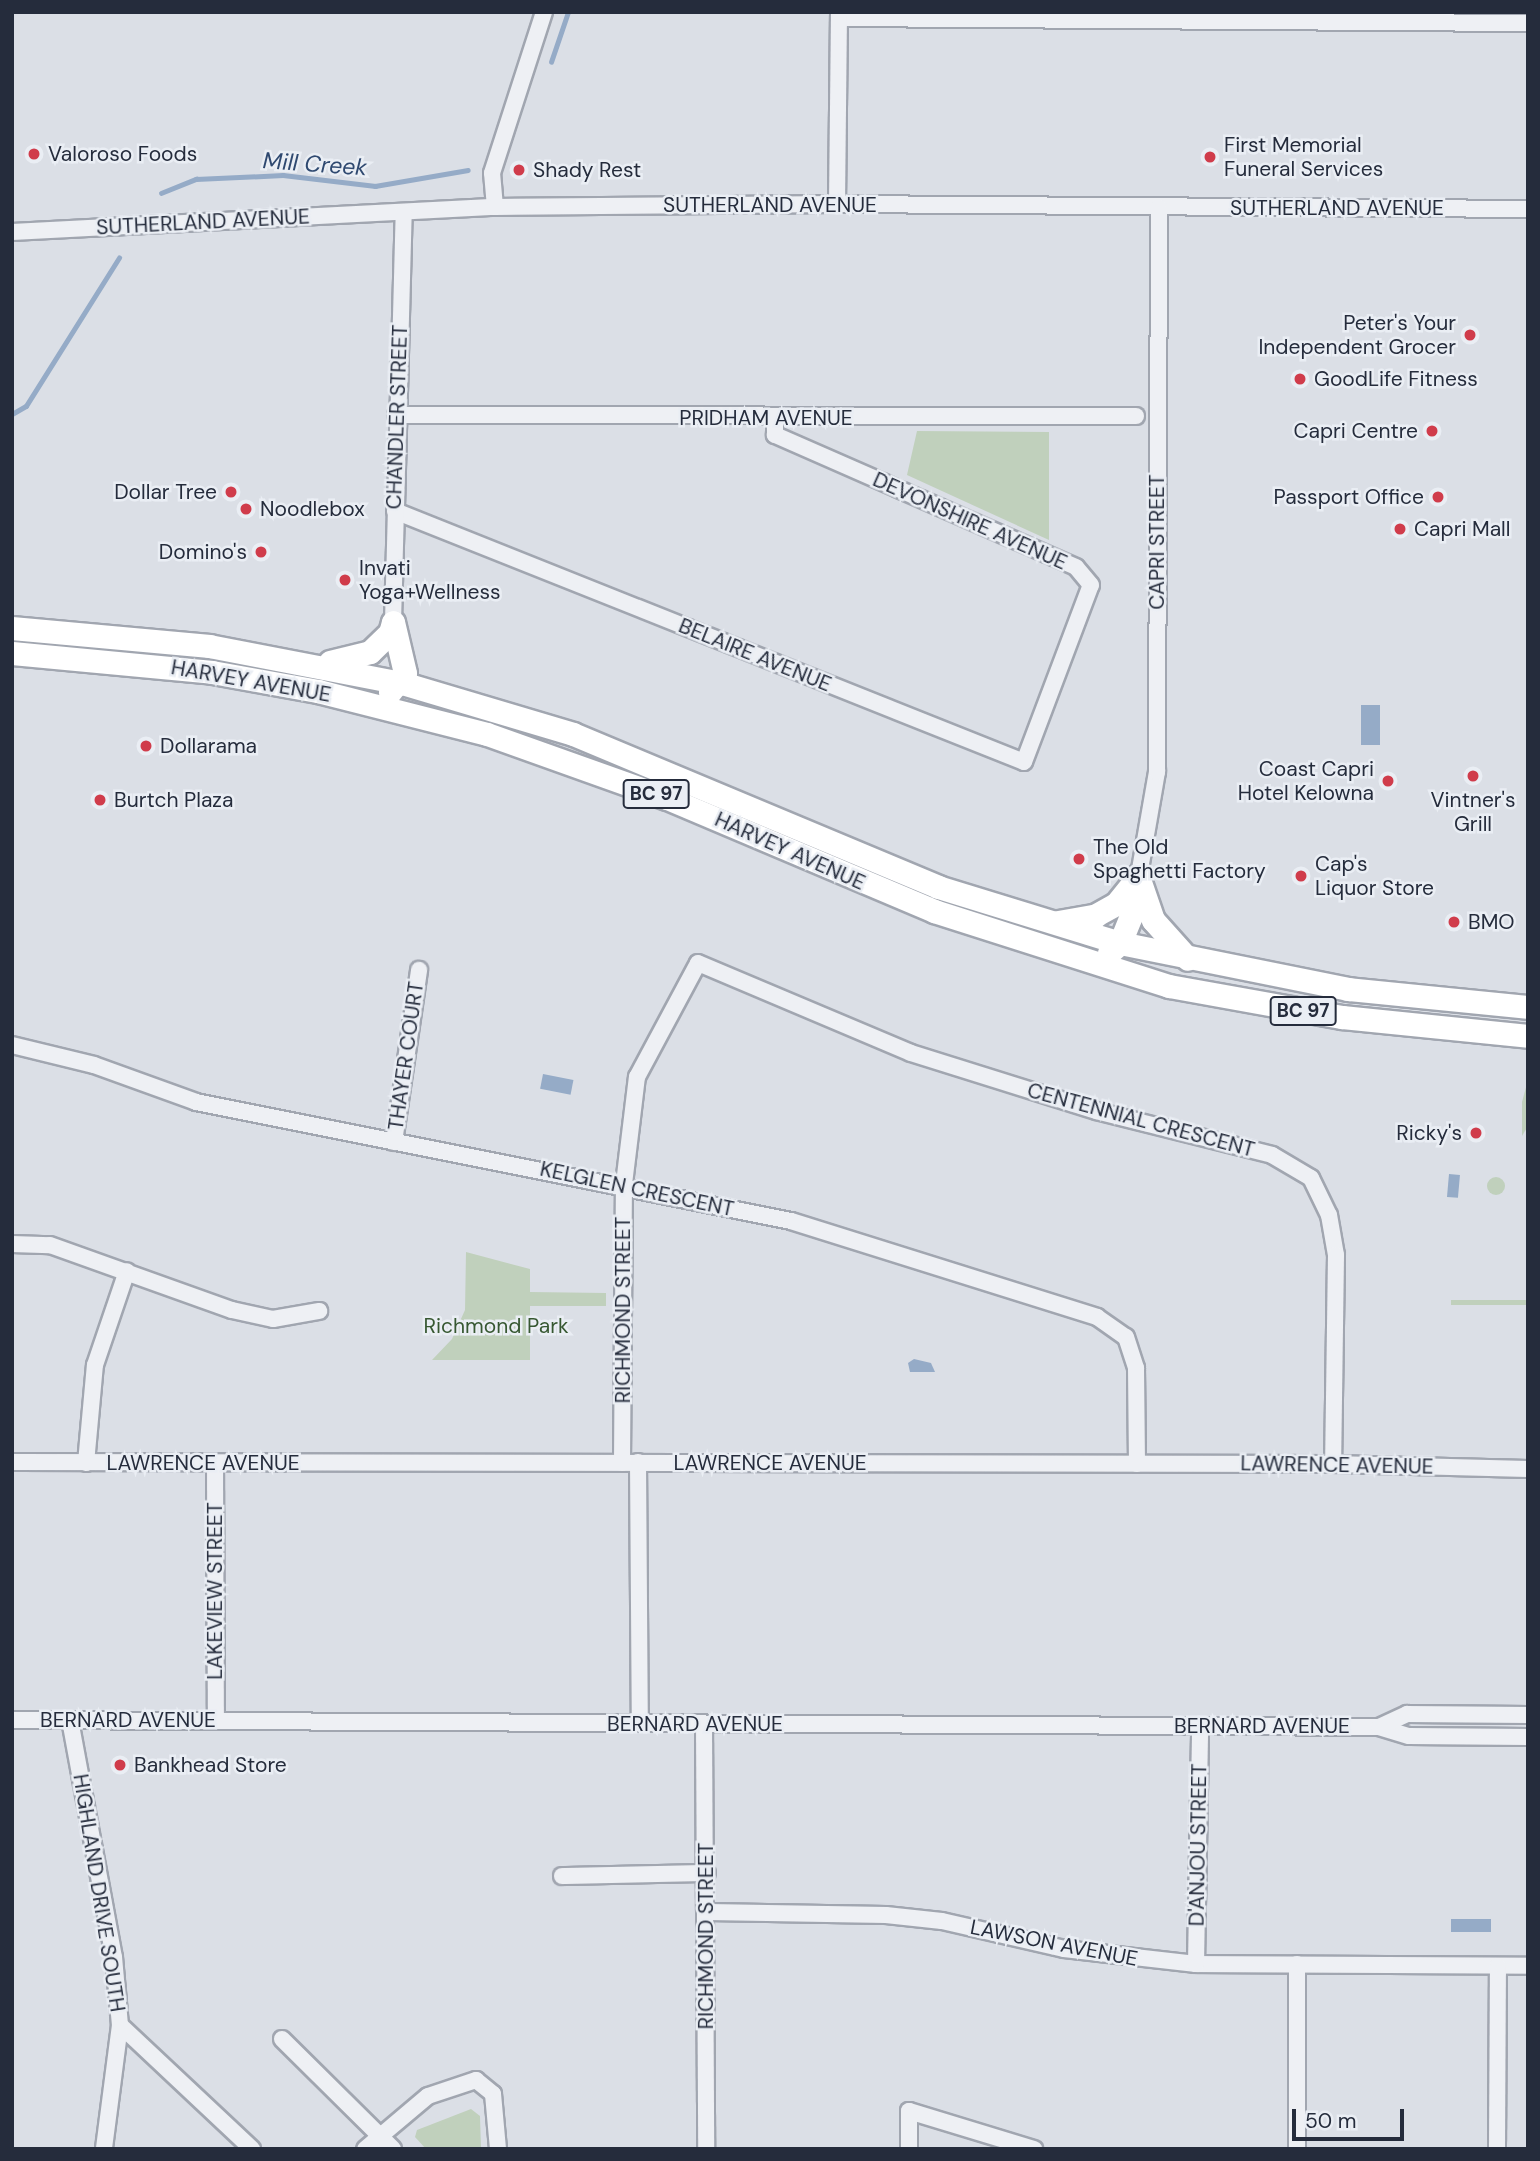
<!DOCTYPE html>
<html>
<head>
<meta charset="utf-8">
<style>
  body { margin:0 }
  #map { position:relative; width:1540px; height:2161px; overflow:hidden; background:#dbdfe6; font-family:"DM Sans",sans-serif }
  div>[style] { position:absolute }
  .green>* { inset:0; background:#c0d0bc; transform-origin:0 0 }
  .round { border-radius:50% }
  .water>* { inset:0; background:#95abc7; transform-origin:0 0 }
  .stream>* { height:4.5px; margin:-2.25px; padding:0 2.25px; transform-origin:2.25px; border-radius:2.25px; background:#95abc7 }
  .roads { filter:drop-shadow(2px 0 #a1a6b0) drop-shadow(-2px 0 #a1a6b0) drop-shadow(0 2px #a1a6b0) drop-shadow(0 -2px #a1a6b0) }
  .minor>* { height:16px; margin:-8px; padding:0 8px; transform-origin:8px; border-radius:8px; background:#eef0f4 }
  .highway>* { height:23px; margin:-11.5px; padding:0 11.5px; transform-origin:11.5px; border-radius:11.5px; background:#fff }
  .dots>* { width:19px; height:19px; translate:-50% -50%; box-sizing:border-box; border:4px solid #eaeef4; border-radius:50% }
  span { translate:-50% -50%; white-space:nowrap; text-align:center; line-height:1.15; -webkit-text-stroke:5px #eaeef4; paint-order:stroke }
  .shield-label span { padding:2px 5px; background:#eaeef4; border:2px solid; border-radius:5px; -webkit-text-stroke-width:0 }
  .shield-label { font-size:19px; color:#252c3c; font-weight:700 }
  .poi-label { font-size:21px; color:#252c3c }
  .left { translate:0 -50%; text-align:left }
  .right { translate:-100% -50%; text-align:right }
  .street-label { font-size:21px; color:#252c3c }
  .park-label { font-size:21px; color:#375832 }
  .water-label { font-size:23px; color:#2f4970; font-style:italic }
  .frame { position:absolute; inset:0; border:14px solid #252c3c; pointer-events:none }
  .scale { position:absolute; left:1292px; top:2109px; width:112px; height:32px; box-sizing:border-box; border:4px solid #252c3c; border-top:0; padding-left:9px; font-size:21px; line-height:24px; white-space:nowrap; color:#252c3c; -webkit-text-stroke:5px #eaeef4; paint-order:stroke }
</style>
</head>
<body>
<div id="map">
  <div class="green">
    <i style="clip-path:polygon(917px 431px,1049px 432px,1049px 540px,907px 475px)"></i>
    <i style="clip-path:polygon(1528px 1080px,1528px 1126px,1522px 1136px,1522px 1102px)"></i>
    <i class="round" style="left:1487px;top:1177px;width:18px;height:18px"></i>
    <i style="clip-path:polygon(466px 1252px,530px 1269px,530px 1292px,606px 1293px,606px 1306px,530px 1306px,530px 1360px,432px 1360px,452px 1339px,465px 1310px)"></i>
    <i style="left:1451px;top:1300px;width:77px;height:5px"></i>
    <i style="clip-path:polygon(471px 2109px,480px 2116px,481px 2149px,426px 2149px,415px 2137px,417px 2130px)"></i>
  </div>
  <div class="water">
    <i style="left:1361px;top:705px;width:19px;height:40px"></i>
    <i style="left:543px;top:1074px;width:31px;height:15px;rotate:11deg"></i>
    <i style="left:1449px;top:1174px;width:11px;height:23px;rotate:5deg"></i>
    <i style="clip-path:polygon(914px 1359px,931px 1363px,935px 1372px,910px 1372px,908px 1363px)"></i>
    <i style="left:1491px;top:1919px;width:13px;height:40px;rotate:90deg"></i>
  </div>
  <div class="stream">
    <i style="left:551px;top:62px;width:53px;rotate:-71.2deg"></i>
    <i style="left:161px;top:193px;width:38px;rotate:-22deg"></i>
    <i style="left:196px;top:179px;width:87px;rotate:-2.6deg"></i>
    <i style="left:283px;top:175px;width:93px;rotate:6.8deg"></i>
    <i style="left:375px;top:186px;width:94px;rotate:-9.8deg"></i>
    <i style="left:12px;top:414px;width:16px;rotate:-30deg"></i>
    <i style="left:26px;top:406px;width:175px;rotate:-57.9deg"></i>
  </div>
  <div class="roads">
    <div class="minor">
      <i style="left:839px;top:18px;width:689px;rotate:0.42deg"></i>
      <i style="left:837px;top:204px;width:192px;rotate:-89.4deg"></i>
      <i style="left:495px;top:207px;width:34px;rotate:-95deg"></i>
      <i style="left:492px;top:173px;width:169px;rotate:-72.1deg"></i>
      <i style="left:12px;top:232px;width:484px;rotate:-3deg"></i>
      <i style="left:495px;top:207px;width:342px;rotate:-0.5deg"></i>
      <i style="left:837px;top:204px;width:691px;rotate:0.41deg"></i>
      <i style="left:396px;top:415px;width:740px;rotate:0.08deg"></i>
      <i style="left:395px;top:511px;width:677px;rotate:21.75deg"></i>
      <i style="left:1024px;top:762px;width:189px;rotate:-69.3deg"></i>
      <i style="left:1091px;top:585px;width:23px;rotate:-130deg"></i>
      <i style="left:1076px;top:567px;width:329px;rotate:-156.3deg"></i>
      <i style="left:775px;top:435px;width:17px;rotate:-90deg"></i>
      <i style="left:393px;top:622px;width:410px;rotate:-88.5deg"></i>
      <i style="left:1139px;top:875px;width:105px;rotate:-80.1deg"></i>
      <i style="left:1157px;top:772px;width:565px;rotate:-89.8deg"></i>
      <i style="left:12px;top:1045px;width:84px;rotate:13.7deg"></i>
      <i style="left:94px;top:1065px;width:109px;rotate:19.9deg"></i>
      <i style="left:196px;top:1102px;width:607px;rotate:11.31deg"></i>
      <i style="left:791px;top:1221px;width:321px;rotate:17.4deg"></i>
      <i style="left:1097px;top:1317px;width:35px;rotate:35deg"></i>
      <i style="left:1126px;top:1337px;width:33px;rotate:72deg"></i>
      <i style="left:1136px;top:1368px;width:96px;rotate:89.4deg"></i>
      <i style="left:394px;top:1142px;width:174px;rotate:-81.7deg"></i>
      <i style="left:12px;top:1244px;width:38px;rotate:2deg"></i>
      <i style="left:50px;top:1245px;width:193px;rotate:19.7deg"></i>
      <i style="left:232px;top:1310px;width:42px;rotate:12.4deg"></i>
      <i style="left:273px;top:1319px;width:47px;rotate:-9.9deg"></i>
      <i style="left:12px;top:1462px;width:1321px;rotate:0.09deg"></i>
      <i style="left:1333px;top:1464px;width:195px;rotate:1.5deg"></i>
      <i style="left:638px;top:1462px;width:261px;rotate:89.6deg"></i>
      <i style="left:86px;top:1463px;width:98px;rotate:-84.8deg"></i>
      <i style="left:95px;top:1365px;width:99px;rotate:-71.2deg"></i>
      <i style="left:215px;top:1463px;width:257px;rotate:89.8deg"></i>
      <i style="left:622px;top:1463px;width:279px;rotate:-89.6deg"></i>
      <i style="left:624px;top:1184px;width:108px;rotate:-83.1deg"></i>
      <i style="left:637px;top:1077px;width:129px;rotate:-61.8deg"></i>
      <i style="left:698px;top:963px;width:231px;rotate:22.9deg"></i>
      <i style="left:911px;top:1053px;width:194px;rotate:17.4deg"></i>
      <i style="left:1096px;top:1111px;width:181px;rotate:14deg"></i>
      <i style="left:1272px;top:1155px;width:45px;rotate:30.5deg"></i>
      <i style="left:1311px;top:1178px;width:41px;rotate:64.1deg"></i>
      <i style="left:1329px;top:1215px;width:41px;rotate:80.1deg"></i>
      <i style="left:1336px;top:1255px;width:209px;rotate:90.8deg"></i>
      <i style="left:12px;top:1720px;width:1367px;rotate:0.29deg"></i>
      <i style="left:1379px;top:1727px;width:31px;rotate:17deg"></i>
      <i style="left:1409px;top:1736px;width:119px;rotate:0.5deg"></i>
      <i style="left:70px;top:1720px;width:241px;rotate:79.5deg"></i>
      <i style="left:114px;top:1957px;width:68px;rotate:85deg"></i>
      <i style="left:120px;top:2025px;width:125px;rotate:97.4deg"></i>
      <i style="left:704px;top:1724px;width:425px;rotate:89.7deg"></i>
      <i style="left:1379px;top:1727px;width:31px;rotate:-25deg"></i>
      <i style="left:1407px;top:1714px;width:121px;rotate:0.5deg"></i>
      <i style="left:562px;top:1876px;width:145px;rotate:-1.2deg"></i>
      <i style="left:708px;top:1912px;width:178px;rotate:1deg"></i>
      <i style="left:886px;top:1915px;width:56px;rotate:6.1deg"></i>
      <i style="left:942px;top:1921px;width:125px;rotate:12.9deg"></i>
      <i style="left:1064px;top:1949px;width:133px;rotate:6.5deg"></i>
      <i style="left:1196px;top:1964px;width:332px;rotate:0.3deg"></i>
      <i style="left:1196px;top:1964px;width:238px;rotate:-89deg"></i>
      <i style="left:120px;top:2025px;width:181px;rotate:43.2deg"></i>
      <i style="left:282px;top:2039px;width:156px;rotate:44.7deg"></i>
      <i style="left:365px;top:2149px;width:82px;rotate:-40.1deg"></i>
      <i style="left:428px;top:2096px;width:51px;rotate:-18.4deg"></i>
      <i style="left:476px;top:2080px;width:22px;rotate:39deg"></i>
      <i style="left:493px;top:2094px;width:55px;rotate:84.8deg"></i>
      <i style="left:909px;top:2149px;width:38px;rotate:-90deg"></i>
      <i style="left:909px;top:2111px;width:131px;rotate:16.9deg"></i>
      <i style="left:1297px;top:2149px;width:185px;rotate:-90deg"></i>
      <i style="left:1497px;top:2149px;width:183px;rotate:-89.7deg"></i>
    </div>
    <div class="highway">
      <i style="left:12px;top:628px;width:198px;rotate:5.2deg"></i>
      <i style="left:209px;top:646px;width:197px;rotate:10.9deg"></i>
      <i style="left:402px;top:683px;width:178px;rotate:16.6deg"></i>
      <i style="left:573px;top:734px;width:396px;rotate:22.7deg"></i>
      <i style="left:938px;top:887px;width:190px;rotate:17.1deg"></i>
      <i style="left:1120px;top:943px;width:233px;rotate:11.4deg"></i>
      <i style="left:1348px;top:989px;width:181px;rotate:5.7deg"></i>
      <i style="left:12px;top:653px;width:201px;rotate:5.4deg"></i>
      <i style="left:212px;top:672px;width:108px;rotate:10.2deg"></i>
      <i style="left:318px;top:691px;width:174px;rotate:14.3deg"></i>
      <i style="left:487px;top:734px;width:191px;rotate:19.6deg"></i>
      <i style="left:667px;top:798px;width:290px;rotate:22.9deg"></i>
      <i style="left:934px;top:911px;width:247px;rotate:17.7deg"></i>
      <i style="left:1169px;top:986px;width:176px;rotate:10.2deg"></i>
      <i style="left:1342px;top:1017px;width:187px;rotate:5.8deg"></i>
      <i style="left:330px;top:662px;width:41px;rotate:-14deg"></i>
      <i style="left:370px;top:652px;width:28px;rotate:-44deg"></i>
      <i style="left:390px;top:633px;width:11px;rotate:-75deg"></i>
      <i style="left:390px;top:692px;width:24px;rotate:-52deg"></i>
      <i style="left:405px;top:673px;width:52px;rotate:-103.2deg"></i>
      <i style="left:1140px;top:882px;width:40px;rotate:71.1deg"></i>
      <i style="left:1153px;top:920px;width:52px;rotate:48.1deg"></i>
      <i style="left:1058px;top:922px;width:39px;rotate:-10deg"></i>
      <i style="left:1096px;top:915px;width:23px;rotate:-29deg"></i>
      <i style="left:1116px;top:904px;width:33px;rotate:-51deg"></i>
      <i style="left:1109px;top:953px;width:15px;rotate:-42deg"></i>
      <i style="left:1120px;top:943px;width:29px;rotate:-68deg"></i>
      <i style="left:1131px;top:916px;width:42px;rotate:-79deg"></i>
    </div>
  </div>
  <div class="dots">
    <i style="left:34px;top:154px;background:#d03c4b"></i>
    <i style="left:1210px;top:157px;background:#d03c4b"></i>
    <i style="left:519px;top:170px;background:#d03c4b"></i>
    <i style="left:1470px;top:335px;background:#d03c4b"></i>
    <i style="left:1300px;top:379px;background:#d03c4b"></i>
    <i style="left:1432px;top:431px;background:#d03c4b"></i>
    <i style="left:231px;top:492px;background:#d03c4b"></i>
    <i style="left:1438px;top:497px;background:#d03c4b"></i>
    <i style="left:246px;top:509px;background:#d03c4b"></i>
    <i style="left:1400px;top:529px;background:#d03c4b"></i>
    <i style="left:261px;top:552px;background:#d03c4b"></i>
    <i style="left:345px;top:580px;background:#d03c4b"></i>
    <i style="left:146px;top:746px;background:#d03c4b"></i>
    <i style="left:1473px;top:776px;background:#d03c4b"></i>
    <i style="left:1388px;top:781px;background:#d03c4b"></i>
    <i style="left:100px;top:800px;background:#d03c4b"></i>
    <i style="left:1079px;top:859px;background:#d03c4b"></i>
    <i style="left:1301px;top:876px;background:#d03c4b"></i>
    <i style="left:1454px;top:922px;background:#d03c4b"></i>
    <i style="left:1476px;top:1133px;background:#d03c4b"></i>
    <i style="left:120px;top:1765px;background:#d03c4b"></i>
  </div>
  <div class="shield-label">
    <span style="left:656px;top:794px">BC 97</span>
    <span style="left:1303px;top:1011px">BC 97</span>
  </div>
  <div class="poi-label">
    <span class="left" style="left:1224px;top:157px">First Memorial<br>Funeral Services</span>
    <span class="left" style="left:48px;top:154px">Valoroso Foods</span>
    <span class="left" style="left:533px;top:170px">Shady Rest</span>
    <span class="right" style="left:1456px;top:335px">Peter's Your<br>Independent Grocer</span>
    <span class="left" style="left:1314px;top:379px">GoodLife Fitness</span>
    <span class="right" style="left:1418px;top:431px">Capri Centre</span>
    <span class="right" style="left:217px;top:492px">Dollar Tree</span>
    <span class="right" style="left:1424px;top:497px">Passport Office</span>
    <span class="left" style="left:260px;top:509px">Noodlebox</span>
    <span class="left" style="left:1414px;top:529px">Capri Mall</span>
    <span class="right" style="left:247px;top:552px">Domino's</span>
    <span class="left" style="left:359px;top:580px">Invati<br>Yoga+Wellness</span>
    <span class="left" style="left:160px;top:746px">Dollarama</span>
    <span class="right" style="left:1374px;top:781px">Coast Capri<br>Hotel Kelowna</span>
    <span class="left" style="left:114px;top:800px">Burtch Plaza</span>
    <span style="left:1473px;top:812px">Vintner's<br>Grill</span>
    <span class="left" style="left:1093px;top:859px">The Old<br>Spaghetti Factory</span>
    <span class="left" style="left:1315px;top:876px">Cap's<br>Liquor Store</span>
    <span class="left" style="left:1468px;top:922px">BMO</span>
    <span class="right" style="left:1462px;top:1133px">Ricky's</span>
    <span class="left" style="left:134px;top:1765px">Bankhead Store</span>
  </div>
  <div class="street-label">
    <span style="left:770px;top:205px">SUTHERLAND AVENUE</span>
    <span style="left:1337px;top:208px">SUTHERLAND AVENUE</span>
    <span style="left:203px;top:222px;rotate:-3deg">SUTHERLAND AVENUE</span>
    <span style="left:397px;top:417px;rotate:-88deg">CHANDLER STREET</span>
    <span style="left:766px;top:418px">PRIDHAM AVENUE</span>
    <span style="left:970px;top:521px;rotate:24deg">DEVONSHIRE AVENUE</span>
    <span style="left:1157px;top:542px;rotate:-90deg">CAPRI STREET</span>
    <span style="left:755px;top:655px;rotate:22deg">BELAIRE AVENUE</span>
    <span style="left:251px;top:681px;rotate:10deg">HARVEY AVENUE</span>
    <span style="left:790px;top:851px;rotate:24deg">HARVEY AVENUE</span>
    <span style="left:406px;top:1056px;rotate:-82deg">THAYER COURT</span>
    <span style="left:1141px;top:1120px;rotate:15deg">CENTENNIAL CRESCENT</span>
    <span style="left:637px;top:1189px;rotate:12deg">KELGLEN CRESCENT</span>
    <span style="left:623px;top:1310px;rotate:-90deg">RICHMOND STREET</span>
    <span style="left:203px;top:1463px">LAWRENCE AVENUE</span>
    <span style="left:770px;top:1463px">LAWRENCE AVENUE</span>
    <span style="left:1337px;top:1465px;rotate:1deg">LAWRENCE AVENUE</span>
    <span style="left:215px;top:1591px;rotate:-90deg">LAKEVIEW STREET</span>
    <span style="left:128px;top:1720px">BERNARD AVENUE</span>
    <span style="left:695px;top:1724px">BERNARD AVENUE</span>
    <span style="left:1262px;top:1726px">BERNARD AVENUE</span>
    <span style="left:1198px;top:1845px;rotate:-89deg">D'ANJOU STREET</span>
    <span style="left:99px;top:1893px;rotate:81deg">HIGHLAND DRIVE SOUTH</span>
    <span style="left:706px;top:1936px;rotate:-90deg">RICHMOND STREET</span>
    <span style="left:1054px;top:1943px;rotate:11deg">LAWSON AVENUE</span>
  </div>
  <div class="park-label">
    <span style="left:496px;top:1326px">Richmond Park</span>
  </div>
  <div class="water-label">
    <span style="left:315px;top:164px;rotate:4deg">Mill Creek</span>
  </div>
  <div class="frame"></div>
  <div class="scale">50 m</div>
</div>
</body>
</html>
